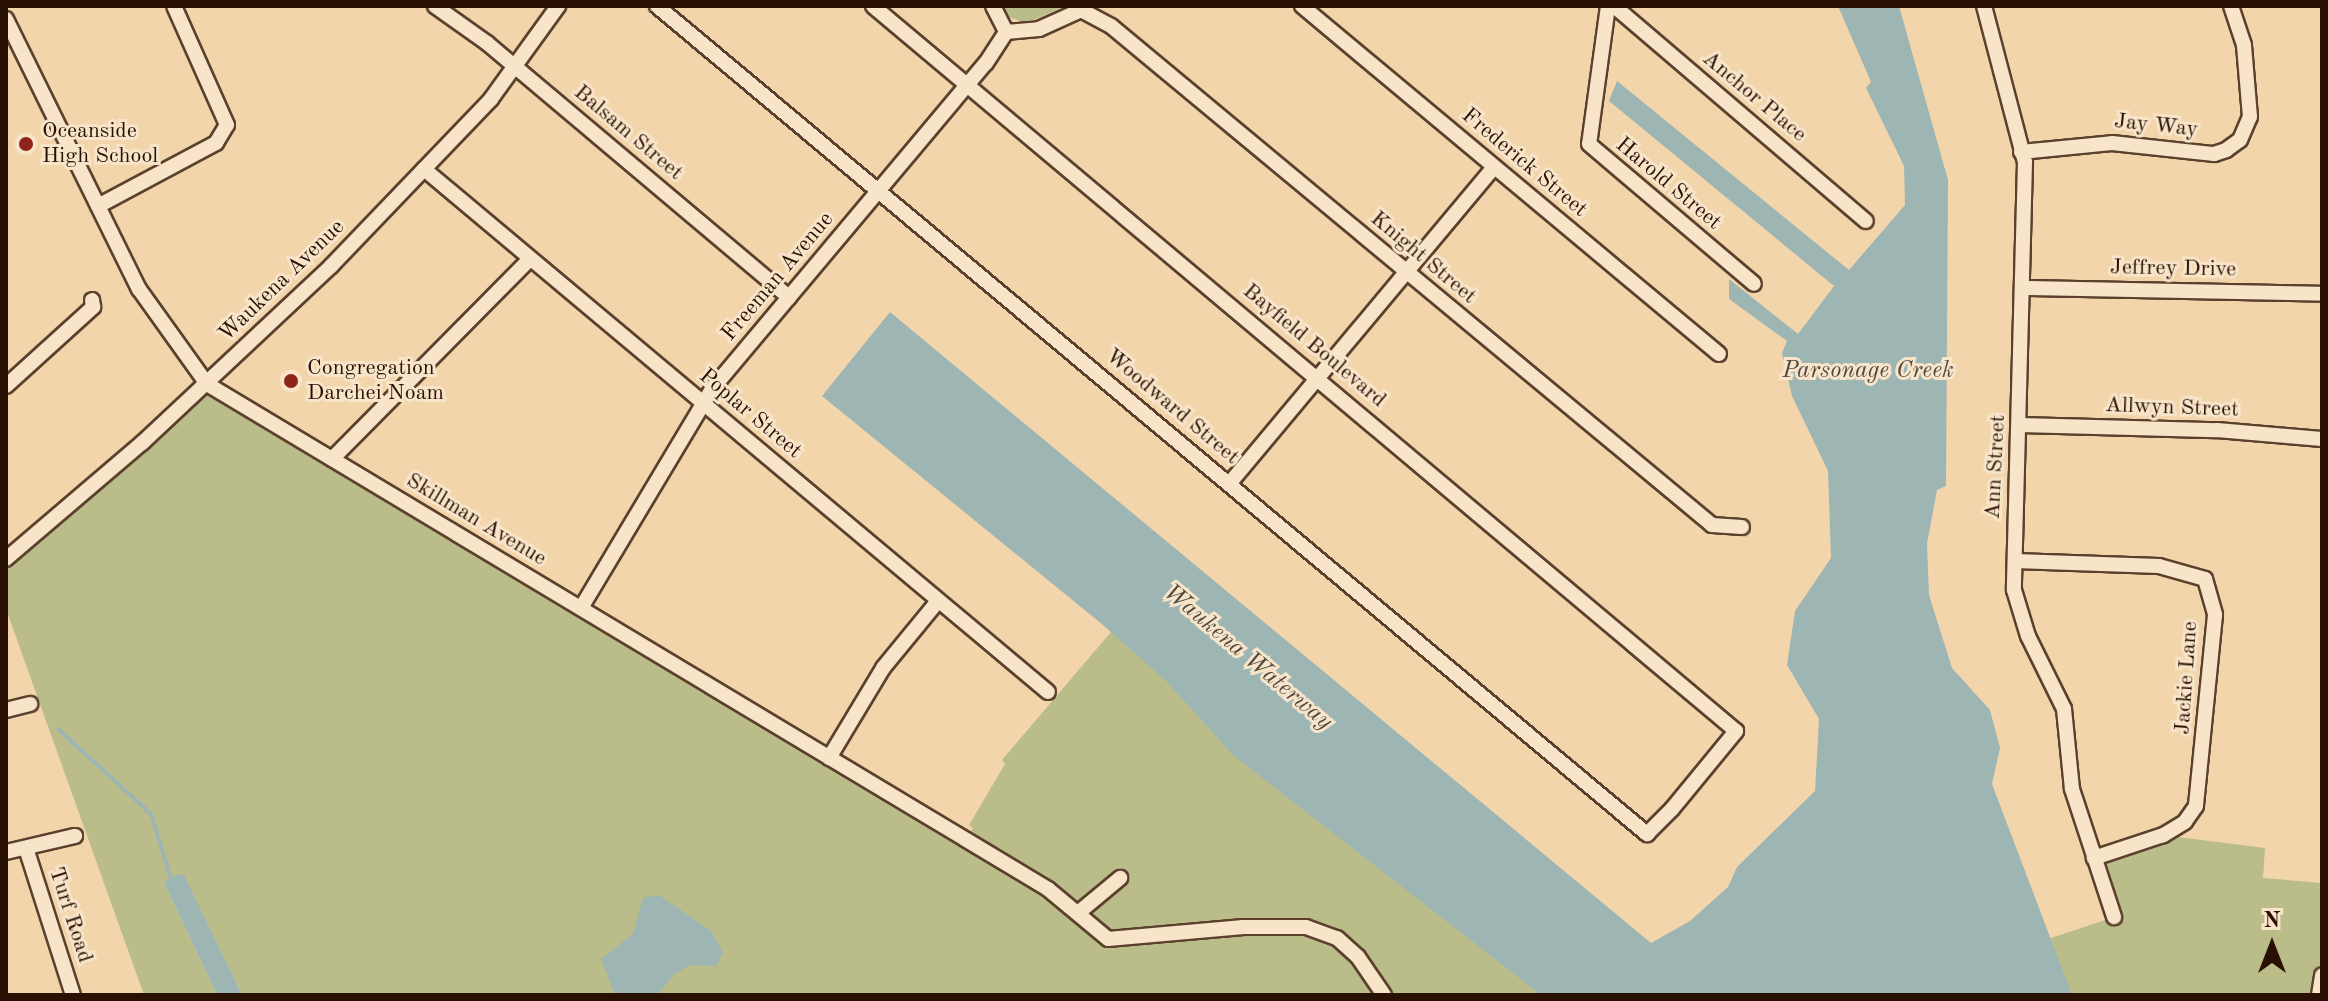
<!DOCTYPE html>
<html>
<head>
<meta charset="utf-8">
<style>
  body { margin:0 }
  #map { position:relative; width:2328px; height:1001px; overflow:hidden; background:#f3d5ac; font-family:"Old Standard TT",serif }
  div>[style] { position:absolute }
  .green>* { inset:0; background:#babd8a }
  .water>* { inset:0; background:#9eb6b3 }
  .stream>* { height:4px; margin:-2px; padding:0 2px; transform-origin:2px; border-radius:2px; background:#9eb6b3 }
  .roads { filter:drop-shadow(2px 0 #5b412d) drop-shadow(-2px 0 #5b412d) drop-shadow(0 2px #5b412d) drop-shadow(0 -2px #5b412d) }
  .minor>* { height:14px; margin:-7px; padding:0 7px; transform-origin:7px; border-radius:7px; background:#f7e4c9 }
  .dots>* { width:22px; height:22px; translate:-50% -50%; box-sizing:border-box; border:4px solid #f7e4c9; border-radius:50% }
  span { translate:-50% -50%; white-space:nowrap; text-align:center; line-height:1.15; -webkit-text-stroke:6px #f7e4c9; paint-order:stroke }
  .street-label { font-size:22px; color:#281003 }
  .poi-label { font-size:22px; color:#281003 }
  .left { translate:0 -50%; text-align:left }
  .water-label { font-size:24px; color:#514a41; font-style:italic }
  .frame { position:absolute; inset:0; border:8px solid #281003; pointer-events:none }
  .north { position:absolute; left:2232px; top:905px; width:80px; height:80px; -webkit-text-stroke:6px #f7e4c9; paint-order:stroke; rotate:0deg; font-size:22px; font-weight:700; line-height:32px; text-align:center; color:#281003 }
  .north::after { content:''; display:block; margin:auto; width:28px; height:36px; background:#281003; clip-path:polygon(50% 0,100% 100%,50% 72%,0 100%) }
</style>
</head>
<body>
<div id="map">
  <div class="green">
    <i style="clip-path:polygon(1003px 6px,1066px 6px,1026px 23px,1009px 17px)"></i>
    <i style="clip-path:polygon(208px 387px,566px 610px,966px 840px,973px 828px,969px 825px,1005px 764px,1002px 760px,1111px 632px,1549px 995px,242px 995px,183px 875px,164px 883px,217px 995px,144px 995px,6px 609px,6px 563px)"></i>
    <i style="clip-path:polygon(2163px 835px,2265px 848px,2263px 878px,2322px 883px,2322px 995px,2072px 995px,2048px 939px,2114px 917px,2094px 858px)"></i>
  </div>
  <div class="water">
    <i style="clip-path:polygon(1838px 6px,1899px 6px,1948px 180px,1946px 486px,1937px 490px,1927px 544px,1929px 595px,1952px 668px,1990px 710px,2000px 748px,1992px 784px,2072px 995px,1541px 995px,1234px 756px,1166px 681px,1103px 625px,822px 396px,890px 312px,1651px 943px,1690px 921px,1728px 887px,1737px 867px,1815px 791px,1819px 719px,1787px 665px,1795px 611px,1831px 558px,1828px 471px,1792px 396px,1782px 353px,1787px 341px,1729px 299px,1729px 279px,1798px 334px,1834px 286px,1609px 101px,1617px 81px,1849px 270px,1905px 205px,1904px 166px,1866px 88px,1871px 82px)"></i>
    <i style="clip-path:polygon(175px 875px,184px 875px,242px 995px,217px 995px,164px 883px)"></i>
    <i style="clip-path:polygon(659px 895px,711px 931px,723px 953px,716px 966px,691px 965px,675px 973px,657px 995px,615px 995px,601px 959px,633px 934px,643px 898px)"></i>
  </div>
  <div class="stream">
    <i style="left:58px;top:729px;width:126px;rotate:42.4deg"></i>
    <i style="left:151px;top:814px;width:71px;rotate:72.8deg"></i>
  </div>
  <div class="roads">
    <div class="minor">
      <i style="left:435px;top:6px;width:64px;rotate:35.4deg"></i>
      <i style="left:487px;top:43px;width:395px;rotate:40.1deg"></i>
      <i style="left:657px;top:6px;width:1291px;rotate:39.91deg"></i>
      <i style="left:1647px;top:834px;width:35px;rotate:-45deg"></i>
      <i style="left:1672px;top:809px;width:101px;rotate:-50.6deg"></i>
      <i style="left:1736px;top:731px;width:1127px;rotate:-139.97deg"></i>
      <i style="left:993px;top:6px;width:29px;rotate:63deg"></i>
      <i style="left:1006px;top:32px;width:33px;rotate:-5deg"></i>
      <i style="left:1039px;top:29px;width:46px;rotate:-24.3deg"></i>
      <i style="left:1302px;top:6px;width:543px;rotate:39.85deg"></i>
      <i style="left:1608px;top:6px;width:139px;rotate:97.8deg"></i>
      <i style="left:1589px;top:144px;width:216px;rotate:40.3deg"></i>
      <i style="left:1614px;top:6px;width:331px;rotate:40.5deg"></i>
      <i style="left:1984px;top:6px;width:161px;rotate:75.3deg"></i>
      <i style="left:2025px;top:162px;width:428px;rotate:91.5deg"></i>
      <i style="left:2014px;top:590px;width:48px;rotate:73.1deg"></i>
      <i style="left:2028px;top:636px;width:81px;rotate:63.7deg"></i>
      <i style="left:2064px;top:709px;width:80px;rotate:84.3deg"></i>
      <i style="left:2072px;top:789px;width:135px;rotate:71.8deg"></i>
      <i style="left:1081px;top:10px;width:34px;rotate:28deg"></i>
      <i style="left:1111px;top:26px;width:781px;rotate:39.7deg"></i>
      <i style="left:1712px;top:525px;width:30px;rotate:4deg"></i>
      <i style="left:6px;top:19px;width:301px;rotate:63.8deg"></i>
      <i style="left:139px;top:289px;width:117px;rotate:54.4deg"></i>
      <i style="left:207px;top:384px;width:981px;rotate:30.98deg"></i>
      <i style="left:1048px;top:889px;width:78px;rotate:39.8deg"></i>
      <i style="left:1108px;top:939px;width:136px;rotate:-5.1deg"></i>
      <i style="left:1243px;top:927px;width:63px"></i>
      <i style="left:1306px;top:927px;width:33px;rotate:20deg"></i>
      <i style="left:1337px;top:938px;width:28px;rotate:42deg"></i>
      <i style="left:1358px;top:957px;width:46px;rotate:55.6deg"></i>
      <i style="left:2021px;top:152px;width:91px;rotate:-5.6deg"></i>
      <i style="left:2112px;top:143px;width:103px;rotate:6.2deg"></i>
      <i style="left:2214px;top:154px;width:13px;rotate:-18deg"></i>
      <i style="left:2226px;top:150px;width:17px;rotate:-36deg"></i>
      <i style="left:2240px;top:140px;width:25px;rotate:-67deg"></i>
      <i style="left:2250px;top:117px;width:72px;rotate:-94.8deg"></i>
      <i style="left:2244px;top:45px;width:41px;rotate:-108.4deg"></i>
      <i style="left:424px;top:169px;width:814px;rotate:39.97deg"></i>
      <i style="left:98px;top:206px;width:134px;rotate:-28.1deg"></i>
      <i style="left:216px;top:143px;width:21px;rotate:-59deg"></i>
      <i style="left:227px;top:125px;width:130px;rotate:-114deg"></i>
      <i style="left:2023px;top:288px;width:299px;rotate:1.1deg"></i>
      <i style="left:6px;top:386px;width:118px;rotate:-42.2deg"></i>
      <i style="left:93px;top:307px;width:7px;rotate:-98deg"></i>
      <i style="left:2020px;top:425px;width:197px;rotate:1.5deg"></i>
      <i style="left:2217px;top:430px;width:105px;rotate:4.9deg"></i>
      <i style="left:332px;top:459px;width:281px;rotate:-45.3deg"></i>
      <i style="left:1229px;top:484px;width:413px;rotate:-50.1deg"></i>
      <i style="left:6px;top:559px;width:179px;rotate:-40.5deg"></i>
      <i style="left:142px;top:443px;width:259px;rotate:-43.1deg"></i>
      <i style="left:331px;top:266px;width:231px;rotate:-46.2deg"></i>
      <i style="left:491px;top:99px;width:115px;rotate:-54.2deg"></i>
      <i style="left:2015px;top:561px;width:144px;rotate:2deg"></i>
      <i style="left:2159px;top:566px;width:48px;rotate:15.8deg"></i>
      <i style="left:2205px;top:579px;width:37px;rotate:74deg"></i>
      <i style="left:2215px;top:615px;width:192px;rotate:95.7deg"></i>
      <i style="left:2196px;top:806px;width:19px;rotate:125deg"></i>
      <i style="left:2185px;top:822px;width:26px;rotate:149deg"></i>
      <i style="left:2163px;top:835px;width:73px;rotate:161.6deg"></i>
      <i style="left:581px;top:608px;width:255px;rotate:-59.1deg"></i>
      <i style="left:712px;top:389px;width:426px;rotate:-50deg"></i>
      <i style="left:986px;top:63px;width:37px;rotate:-57deg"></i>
      <i style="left:6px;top:710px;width:25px;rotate:-14deg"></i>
      <i style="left:829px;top:758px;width:105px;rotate:-59deg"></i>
      <i style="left:883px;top:668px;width:87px;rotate:-50.6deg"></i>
      <i style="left:26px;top:848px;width:154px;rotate:72.3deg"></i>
      <i style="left:6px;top:852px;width:71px;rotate:-13.1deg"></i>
      <i style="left:1078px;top:913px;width:55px;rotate:-39.8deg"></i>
      <i style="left:2319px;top:995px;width:20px;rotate:-81deg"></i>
    </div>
  </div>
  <div class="dots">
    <i style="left:26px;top:144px;background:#8f2418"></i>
    <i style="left:291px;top:381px;background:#8f2418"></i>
  </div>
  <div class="street-label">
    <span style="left:1754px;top:97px;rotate:40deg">Anchor Place</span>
    <span style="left:2156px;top:126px;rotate:6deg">Jay Way</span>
    <span style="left:628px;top:133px;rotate:40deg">Balsam Street</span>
    <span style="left:1524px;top:163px;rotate:40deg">Frederick Street</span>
    <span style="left:1668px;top:184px;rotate:40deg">Harold Street</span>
    <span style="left:1423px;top:258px;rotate:40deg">Knight Street</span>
    <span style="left:2173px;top:269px;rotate:1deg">Jeffrey Drive</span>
    <span style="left:778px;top:277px;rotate:-50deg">Freeman Avenue</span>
    <span style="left:282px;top:281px;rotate:-44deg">Waukena Avenue</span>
    <span style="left:1314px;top:346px;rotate:40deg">Bayfield Boulevard</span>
    <span style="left:1172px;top:407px;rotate:40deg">Woodward Street</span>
    <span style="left:2172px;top:408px;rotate:2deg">Allwyn Street</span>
    <span style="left:750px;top:414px;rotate:40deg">Poplar Street</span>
    <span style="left:1996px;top:467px;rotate:-87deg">Ann Street</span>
    <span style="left:476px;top:520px;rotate:31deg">Skillman Avenue</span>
    <span style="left:2187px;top:678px;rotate:-86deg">Jackie Lane</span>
    <span style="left:70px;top:915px;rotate:72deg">Turf Road</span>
  </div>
  <div class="poi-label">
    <span class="left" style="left:42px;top:144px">Oceanside<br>High School</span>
    <span class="left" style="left:307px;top:381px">Congregation<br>Darchei Noam</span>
  </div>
  <div class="water-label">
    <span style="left:1868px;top:372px">Parsonage Creek</span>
    <span style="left:1247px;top:658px;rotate:40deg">Waukena Waterway</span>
  </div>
  <div class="frame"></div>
  <div class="north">N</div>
</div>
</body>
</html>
